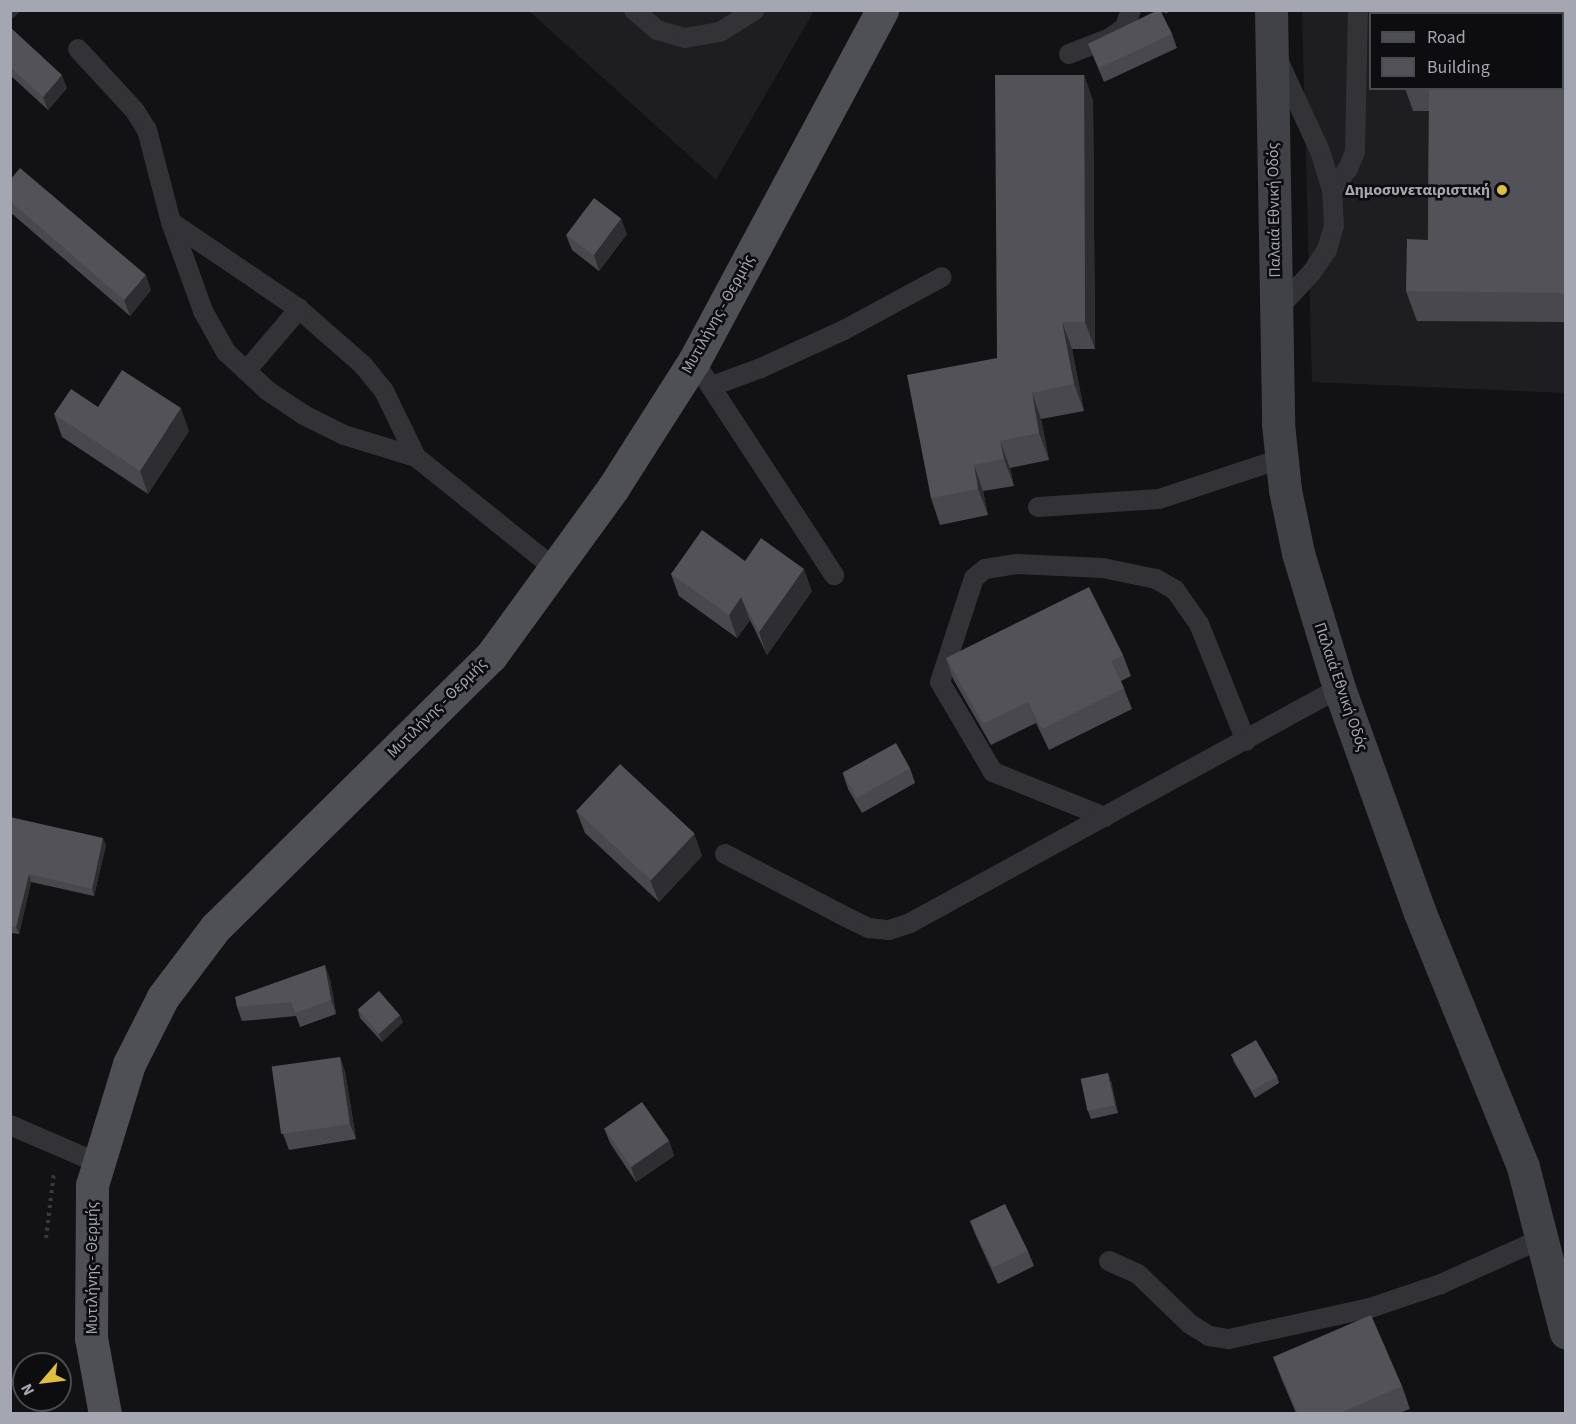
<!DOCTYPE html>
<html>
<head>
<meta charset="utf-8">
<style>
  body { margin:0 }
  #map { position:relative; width:1576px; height:1424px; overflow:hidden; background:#121113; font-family:"Source Sans 3",sans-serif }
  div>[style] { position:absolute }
  .built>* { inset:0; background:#1e1e20 }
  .path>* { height:4px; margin-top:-2px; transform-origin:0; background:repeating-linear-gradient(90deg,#393a3e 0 3px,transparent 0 7.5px) }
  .lane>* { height:20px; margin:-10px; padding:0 10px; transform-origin:10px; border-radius:10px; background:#333337 }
  .secondary>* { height:33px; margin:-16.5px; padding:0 16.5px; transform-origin:16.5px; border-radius:16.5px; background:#414247 }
  .primary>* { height:33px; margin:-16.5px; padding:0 16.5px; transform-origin:16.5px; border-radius:16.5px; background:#4f5056 }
  .wall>* { inset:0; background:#48484e }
  .shaded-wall>* { inset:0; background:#2e2e32 }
  .building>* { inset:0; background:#525258; transform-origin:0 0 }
  .dots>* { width:16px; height:16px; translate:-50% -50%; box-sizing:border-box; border:3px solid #0d0c0e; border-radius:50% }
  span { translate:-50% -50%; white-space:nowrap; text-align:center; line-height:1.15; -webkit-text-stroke:5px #0d0c0e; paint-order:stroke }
  .poi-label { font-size:16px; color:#a4a6b2; font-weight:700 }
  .right { translate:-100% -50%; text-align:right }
  .street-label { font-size:16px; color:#a4a6b2 }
  .frame { position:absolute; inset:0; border:12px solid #a4a6b2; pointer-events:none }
  .legend { position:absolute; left:1369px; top:12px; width:195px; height:78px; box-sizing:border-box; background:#0d0c0e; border:2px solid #494a50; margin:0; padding:8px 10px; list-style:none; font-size:18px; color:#a4a6b2 }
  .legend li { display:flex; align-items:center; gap:12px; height:30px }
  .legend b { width:30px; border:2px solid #494a50 }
  .north { position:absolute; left:12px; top:1352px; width:60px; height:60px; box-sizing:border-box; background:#0d0c0e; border:2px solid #494a50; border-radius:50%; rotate:242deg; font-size:16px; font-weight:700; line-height:24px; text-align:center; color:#a4a6b2 }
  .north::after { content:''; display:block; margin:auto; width:21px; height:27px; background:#dfc03d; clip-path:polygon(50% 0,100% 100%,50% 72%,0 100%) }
</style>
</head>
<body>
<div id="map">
  <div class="built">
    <i style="clip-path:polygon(529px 11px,814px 11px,716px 180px)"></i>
    <i style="clip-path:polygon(evenodd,1302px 11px,1565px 11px,1565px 393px,1312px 382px,1302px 11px,1370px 14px,1562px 14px,1562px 88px,1370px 88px,1370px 14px)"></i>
  </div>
  <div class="path">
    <i style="left:46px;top:1238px;width:66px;rotate:-83.1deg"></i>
  </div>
  <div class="lane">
    <i style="left:634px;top:10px;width:30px;rotate:41deg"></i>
    <i style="left:657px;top:30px;width:29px;rotate:16deg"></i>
    <i style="left:685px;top:38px;width:36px;rotate:-10deg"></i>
    <i style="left:720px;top:32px;width:41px;rotate:-32.2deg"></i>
    <i style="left:78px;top:49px;width:84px;rotate:47.4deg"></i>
    <i style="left:135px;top:111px;width:22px;rotate:58deg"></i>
    <i style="left:147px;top:130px;width:95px;rotate:75.4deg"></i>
    <i style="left:171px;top:222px;width:95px;rotate:70.2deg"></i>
    <i style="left:203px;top:311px;width:47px;rotate:60.7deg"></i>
    <i style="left:226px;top:352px;width:57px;rotate:42.9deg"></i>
    <i style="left:268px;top:391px;width:43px;rotate:33.7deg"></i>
    <i style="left:304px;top:415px;width:45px;rotate:26.6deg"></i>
    <i style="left:344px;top:435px;width:75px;rotate:17deg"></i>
    <i style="left:416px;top:457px;width:177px;rotate:38.8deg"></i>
    <i style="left:1069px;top:54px;width:44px;rotate:-21.3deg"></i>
    <i style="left:1110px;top:38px;width:19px;rotate:-36deg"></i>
    <i style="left:1125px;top:27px;width:18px;rotate:-71deg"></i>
    <i style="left:1332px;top:190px;width:26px;rotate:-53deg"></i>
    <i style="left:1348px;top:169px;width:18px;rotate:-68deg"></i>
    <i style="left:1355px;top:152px;width:142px;rotate:-88.8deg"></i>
    <i style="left:171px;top:222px;width:155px;rotate:34.2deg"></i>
    <i style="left:299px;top:309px;width:85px;rotate:41.2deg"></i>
    <i style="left:363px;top:365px;width:33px;rotate:51deg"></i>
    <i style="left:384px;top:391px;width:73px;rotate:64.1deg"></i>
    <i style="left:1276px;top:311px;width:53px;rotate:-47.3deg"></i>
    <i style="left:1312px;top:272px;width:27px;rotate:-56deg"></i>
    <i style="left:1327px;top:250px;width:25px;rotate:-74deg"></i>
    <i style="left:1334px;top:226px;width:36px;rotate:-93deg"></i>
    <i style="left:1332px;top:190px;width:41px;rotate:-107.1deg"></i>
    <i style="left:1320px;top:151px;width:100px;rotate:-114.8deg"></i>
    <i style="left:694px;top:361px;width:256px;rotate:56.8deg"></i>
    <i style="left:246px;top:371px;width:82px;rotate:-49.5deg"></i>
    <i style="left:712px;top:386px;width:52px;rotate:-20.2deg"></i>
    <i style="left:761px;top:368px;width:91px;rotate:-24.6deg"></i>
    <i style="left:844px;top:330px;width:111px;rotate:-28.4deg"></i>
    <i style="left:1038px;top:507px;width:121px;rotate:-3.8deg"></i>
    <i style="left:1159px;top:499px;width:128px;rotate:-18.2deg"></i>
    <i style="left:1105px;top:817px;width:121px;rotate:-158.1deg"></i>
    <i style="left:993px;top:772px;width:104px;rotate:-120.5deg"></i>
    <i style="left:940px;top:682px;width:109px;rotate:-71.9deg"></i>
    <i style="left:974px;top:578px;width:14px;rotate:-39deg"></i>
    <i style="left:985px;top:569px;width:32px;rotate:-9deg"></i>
    <i style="left:1017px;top:564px;width:86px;rotate:2.7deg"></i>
    <i style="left:1103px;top:568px;width:54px;rotate:11.7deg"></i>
    <i style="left:1156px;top:579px;width:22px;rotate:30deg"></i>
    <i style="left:1175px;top:590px;width:42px;rotate:54.8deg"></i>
    <i style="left:1199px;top:624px;width:126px;rotate:68.1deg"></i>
    <i style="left:725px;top:854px;width:132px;rotate:27.5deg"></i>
    <i style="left:842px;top:915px;width:30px;rotate:26deg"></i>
    <i style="left:869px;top:928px;width:20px;rotate:6deg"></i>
    <i style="left:889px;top:930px;width:22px;rotate:-18deg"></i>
    <i style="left:910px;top:923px;width:489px;rotate:-28.7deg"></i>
    <i style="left:10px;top:1125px;width:96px;rotate:23.4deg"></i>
    <i style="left:1109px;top:1261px;width:32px;rotate:24deg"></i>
    <i style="left:1138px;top:1274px;width:72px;rotate:43.9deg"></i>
    <i style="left:1190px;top:1324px;width:22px;rotate:32deg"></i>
    <i style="left:1209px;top:1336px;width:20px;rotate:9deg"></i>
    <i style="left:1229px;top:1339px;width:144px;rotate:-12.4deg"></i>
    <i style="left:1370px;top:1308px;width:75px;rotate:-18.7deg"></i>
    <i style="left:1441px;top:1284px;width:110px;rotate:-24.2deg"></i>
  </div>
  <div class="secondary">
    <i style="left:1271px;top:10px;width:414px;rotate:89deg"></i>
    <i style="left:1278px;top:424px;width:66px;rotate:83.9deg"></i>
    <i style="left:1285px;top:490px;width:64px;rotate:78.3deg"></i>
    <i style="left:1298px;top:553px;width:141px;rotate:73.1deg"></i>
    <i style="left:1339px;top:688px;width:239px;rotate:70.2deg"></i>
    <i style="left:1420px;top:913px;width:274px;rotate:67.9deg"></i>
    <i style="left:1523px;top:1167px;width:171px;rotate:75.5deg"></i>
  </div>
  <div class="primary">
    <i style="left:105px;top:1414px;width:77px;rotate:-100.4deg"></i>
    <i style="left:91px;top:1338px;width:153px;rotate:-89.6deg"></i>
    <i style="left:92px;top:1185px;width:127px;rotate:-73deg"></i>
    <i style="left:129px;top:1064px;width:75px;rotate:-63.1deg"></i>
    <i style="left:163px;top:997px;width:86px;rotate:-53deg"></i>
    <i style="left:215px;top:928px;width:388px;rotate:-44.6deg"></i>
    <i style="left:491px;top:656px;width:208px;rotate:-54deg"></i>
    <i style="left:613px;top:488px;width:151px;rotate:-57.5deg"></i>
    <i style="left:694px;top:361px;width:398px;rotate:-61.8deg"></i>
  </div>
  <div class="wall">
    <i style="clip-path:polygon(1143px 10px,1171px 10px,1167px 13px,1161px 12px,1172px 34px,1177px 48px,1104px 82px,1088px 44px,1155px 12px)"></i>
    <i style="clip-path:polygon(10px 27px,67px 88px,48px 110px,10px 75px)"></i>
    <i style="clip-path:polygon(1566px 39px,1566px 322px,1417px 321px,1406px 291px,1428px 240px,1429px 111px,1413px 111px,1405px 88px,1563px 88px)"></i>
    <i style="clip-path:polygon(1084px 75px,1093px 101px,1095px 349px,1072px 349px,1084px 411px,1041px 419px,1049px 460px,1010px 468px,1014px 486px,983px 491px,988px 515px,940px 525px,931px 498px,997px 358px)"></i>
    <i style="clip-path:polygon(10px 180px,151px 290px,130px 316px,10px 212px)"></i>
    <i style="clip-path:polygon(627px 234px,599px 271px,572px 250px,566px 235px)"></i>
    <i style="clip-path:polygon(54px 414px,189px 431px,148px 494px,62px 437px)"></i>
    <i style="clip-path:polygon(745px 561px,812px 591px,767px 655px,750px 620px,737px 638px,679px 596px,671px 574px)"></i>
    <i style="clip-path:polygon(1123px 655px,1131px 676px,1121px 681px,1132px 709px,1049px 750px,1036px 723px,991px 745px,953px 679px,946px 658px)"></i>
    <i style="clip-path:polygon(910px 768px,915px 783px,862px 813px,848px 789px,843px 774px)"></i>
    <i style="clip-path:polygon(576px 810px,694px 834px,702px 856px,659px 902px,585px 833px)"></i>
    <i style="clip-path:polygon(10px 817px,106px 845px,94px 896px,31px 882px,19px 934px,11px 933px,10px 936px)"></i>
    <i style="clip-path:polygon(330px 979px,336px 1014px,300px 1027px,296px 1016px,242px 1021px,237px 1007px)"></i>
    <i style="clip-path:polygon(358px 1010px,403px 1022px,382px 1042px,360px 1018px)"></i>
    <i style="clip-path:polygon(1231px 1054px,1277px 1076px,1279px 1083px,1255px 1098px,1234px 1062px)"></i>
    <i style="clip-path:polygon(340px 1057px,345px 1072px,356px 1139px,289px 1150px,283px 1134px)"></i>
    <i style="clip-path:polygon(1111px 1081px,1118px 1113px,1091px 1119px,1088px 1111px)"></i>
    <i style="clip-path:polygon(604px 1128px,669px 1141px,674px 1156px,636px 1182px,610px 1143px)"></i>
    <i style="clip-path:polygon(970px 1221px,1028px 1251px,1034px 1266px,998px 1284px,976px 1236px)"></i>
    <i style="clip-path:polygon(1273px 1357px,1402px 1386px,1410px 1409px,1399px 1413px,1296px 1413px,1282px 1380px)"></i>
  </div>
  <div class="shaded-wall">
    <i style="clip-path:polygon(10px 10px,22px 10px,10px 21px)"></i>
    <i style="clip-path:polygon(62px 75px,67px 88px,48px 110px,43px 97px)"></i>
    <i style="clip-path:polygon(1084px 75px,1093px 101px,1095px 349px,1085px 322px)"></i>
    <i style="clip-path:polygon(621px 218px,627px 234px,599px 271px,594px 255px)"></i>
    <i style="clip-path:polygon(146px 275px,151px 290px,130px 316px,124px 300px)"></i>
    <i style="clip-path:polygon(1062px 322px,1072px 349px,1084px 411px,1074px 384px)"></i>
    <i style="clip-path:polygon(1032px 393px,1041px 419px,1049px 460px,1039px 433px)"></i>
    <i style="clip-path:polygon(181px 408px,189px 431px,148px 494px,140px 471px)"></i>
    <i style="clip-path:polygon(1000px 441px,1010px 468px,1014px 486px,1004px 459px)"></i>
    <i style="clip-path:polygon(974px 465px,983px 491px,988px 515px,978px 489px)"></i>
    <i style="clip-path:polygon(804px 569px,812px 591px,767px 655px,759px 632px)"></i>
    <i style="clip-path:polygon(741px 597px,750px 620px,737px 638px,729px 615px)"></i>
    <i style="clip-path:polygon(694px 834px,702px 856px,659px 902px,650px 880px)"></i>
    <i style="clip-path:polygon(103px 838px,106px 845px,94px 896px,92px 889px)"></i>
    <i style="clip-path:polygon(29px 874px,31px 882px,19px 934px,16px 927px)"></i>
    <i style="clip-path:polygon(325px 965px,330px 979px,336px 1014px,331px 1000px)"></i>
    <i style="clip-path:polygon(400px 1015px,403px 1022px,382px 1042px,379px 1034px)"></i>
    <i style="clip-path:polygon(340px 1057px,345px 1072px,356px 1139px,350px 1124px)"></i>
    <i style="clip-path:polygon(1108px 1073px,1111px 1081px,1118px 1113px,1115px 1105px)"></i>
    <i style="clip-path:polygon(669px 1141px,674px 1156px,636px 1182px,631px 1167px)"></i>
  </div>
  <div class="building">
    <i style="clip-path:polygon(1158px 10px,1160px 10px,1172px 34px,1099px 68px,1088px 44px)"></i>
    <i style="clip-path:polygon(10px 27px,62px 75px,43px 97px,10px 67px)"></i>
    <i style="clip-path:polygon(1563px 39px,1566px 39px,1566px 293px,1406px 291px,1407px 239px,1428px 240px,1429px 88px,1563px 88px)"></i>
    <i style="clip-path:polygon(995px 75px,1084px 75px,1085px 322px,1062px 322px,1074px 384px,1032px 393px,1039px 433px,1000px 441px,1004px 459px,974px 465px,978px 489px,931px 498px,907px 375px,997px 358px)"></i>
    <i style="clip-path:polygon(20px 168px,146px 275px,124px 300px,10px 201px,10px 180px)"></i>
    <i style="left:594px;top:198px;width:34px;height:46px;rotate:37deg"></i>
    <i style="clip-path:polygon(122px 370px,181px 408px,140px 471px,54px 414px,71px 389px,98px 407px)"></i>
    <i style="clip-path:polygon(702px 530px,745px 561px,761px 538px,804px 569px,759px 632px,741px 597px,729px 615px,671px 574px)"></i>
    <i style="clip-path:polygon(1089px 587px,1123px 655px,1111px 661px,1124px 688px,1042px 729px,1028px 702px,983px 724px,946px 658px)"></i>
    <i style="left:896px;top:743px;width:29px;height:61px;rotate:61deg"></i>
    <i style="left:620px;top:764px;width:102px;height:64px;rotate:43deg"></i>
    <i style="clip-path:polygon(10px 817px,103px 838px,92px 889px,29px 874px,16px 927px,10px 925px)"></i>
    <i style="clip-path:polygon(325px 965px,331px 1000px,295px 1013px,291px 1002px,237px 1007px,235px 997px)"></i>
    <i style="left:379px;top:991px;width:32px;height:28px;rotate:49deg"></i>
    <i style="left:1256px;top:1040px;width:42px;height:29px;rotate:60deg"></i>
    <i style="left:340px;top:1057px;width:68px;height:69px;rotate:82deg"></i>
    <i style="left:1108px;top:1073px;width:33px;height:28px;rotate:78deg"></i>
    <i style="left:642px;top:1102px;width:47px;height:46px;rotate:55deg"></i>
    <i style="left:1005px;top:1204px;width:52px;height:39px;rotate:64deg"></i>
    <i style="clip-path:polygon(1371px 1315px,1402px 1386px,1340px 1413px,1298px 1413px,1273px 1357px)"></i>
  </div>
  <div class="dots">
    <i style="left:1502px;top:190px;background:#dfc03d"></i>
  </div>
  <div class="poi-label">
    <span class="right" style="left:1490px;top:190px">Δημοσυνεταιριστική</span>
  </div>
  <div class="street-label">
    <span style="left:1274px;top:210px;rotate:-91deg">Παλαιά Εθνική Οδός</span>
    <span style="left:718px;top:314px;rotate:-61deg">Μυτιλήνης - Θερμής</span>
    <span style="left:1341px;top:687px;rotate:71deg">Παλαιά Εθνική Οδός</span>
    <span style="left:437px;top:708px;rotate:-45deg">Μυτιλήνης - Θερμής</span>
    <span style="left:92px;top:1268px;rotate:-90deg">Μυτιλήνης - Θερμής</span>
  </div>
  <div class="frame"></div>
  <ul class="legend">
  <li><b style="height:8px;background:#4f5056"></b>Road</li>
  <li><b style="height:16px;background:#525258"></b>Building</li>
  </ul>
  <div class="north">N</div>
</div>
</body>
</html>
